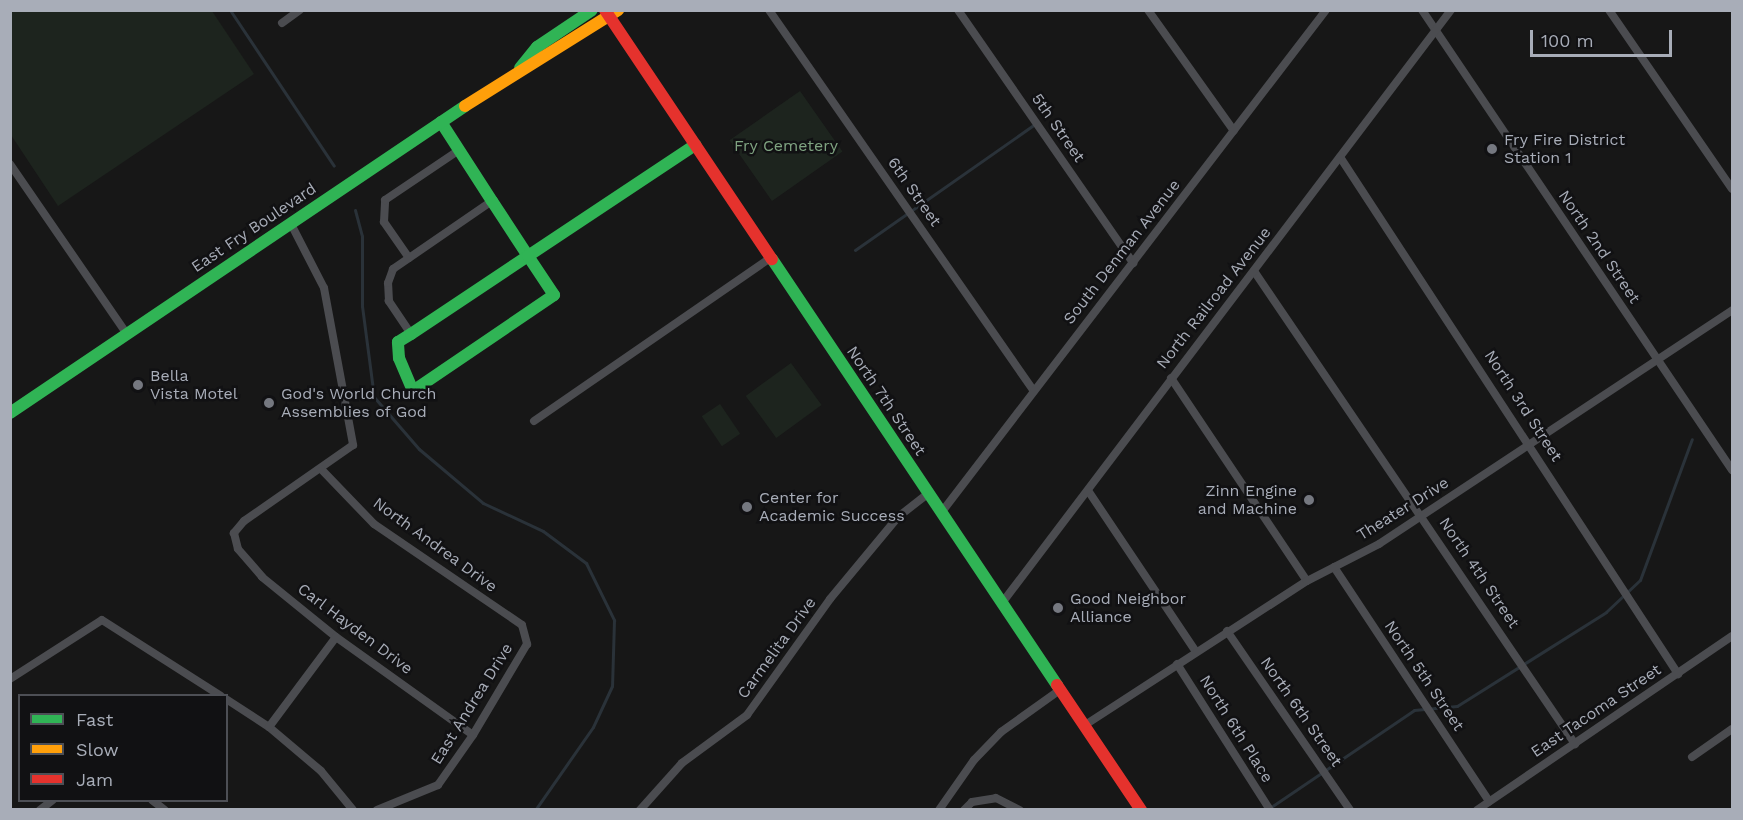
<!DOCTYPE html>
<html>
<head>
<meta charset="utf-8">
<style>
  body { margin:0 }
  #map { position:relative; width:1743px; height:820px; overflow:hidden; background:#171717; font-family:"Work Sans",sans-serif }
  div>[style] { position:absolute }
  .green>* { inset:0; background:#1d241e; transform-origin:0 0 }
  .stream>* { height:3px; margin:-1.5px; padding:0 1.5px; transform-origin:1.5px; border-radius:1.5px; background:#2a3239 }
  .street>* { height:8px; margin:-4px; padding:0 4px; transform-origin:4px; border-radius:4px; background:#4b4c50 }
  .fast>* { height:12px; margin:-6px; padding:0 6px; transform-origin:6px; border-radius:6px; background:#30b455 }
  .slow>* { height:12px; margin:-6px; padding:0 6px; transform-origin:6px; border-radius:6px; background:#ff9f0a }
  .jam>* { height:12px; margin:-6px; padding:0 6px; transform-origin:6px; border-radius:6px; background:#e5322d }
  .dots>* { width:16px; height:16px; translate:-50% -50%; box-sizing:border-box; border:3px solid #111113; border-radius:50% }
  span { translate:-50% -50%; white-space:nowrap; text-align:center; line-height:1.15; -webkit-text-stroke:5px #111113; paint-order:stroke }
  .street-label { font-size:16px; color:#a8adb8 }
  .poi-label { font-size:16px; color:#a8adb8 }
  .left { translate:0 -50%; text-align:left }
  .right { translate:-100% -50%; text-align:right }
  .park-label { font-size:16px; color:#7fa381 }
  .frame { position:absolute; inset:0; border:12px solid #a8adb8; pointer-events:none }
  .legend { position:absolute; left:18px; top:694px; width:210px; height:108px; box-sizing:border-box; background:#111113; border:2px solid #4d4f55; margin:0; padding:8px 10px; list-style:none; font-size:18px; color:#a8adb8 }
  .legend li { display:flex; align-items:center; gap:12px; height:30px }
  .legend b { width:30px; border:2px solid #4d4f55 }
  .scale { position:absolute; left:1530px; top:30px; width:142px; height:27px; box-sizing:border-box; border:3px solid #a8adb8; border-top:0; padding-left:8px; font-size:18px; line-height:21px; white-space:nowrap; color:#a8adb8; -webkit-text-stroke:4px #111113; paint-order:stroke }
</style>
</head>
<body>
<div id="map">
  <div class="green">
    <i style="clip-path:polygon(10px 11px,212px 11px,254px 74px,58px 206px,11px 135px)"></i>
    <i style="left:800px;top:91px;width:74px;height:86px;rotate:55deg"></i>
    <i style="left:791px;top:363px;width:52px;height:56px;rotate:54deg"></i>
    <i style="left:720px;top:404px;width:36px;height:22px;rotate:56deg"></i>
  </div>
  <div class="stream">
    <i style="left:230px;top:10px;width:187px;rotate:56.3deg"></i>
    <i style="left:355px;top:210px;width:27px;rotate:75deg"></i>
    <i style="left:362px;top:236px;width:70px;rotate:90deg"></i>
    <i style="left:362px;top:306px;width:92px;rotate:82.5deg"></i>
    <i style="left:374px;top:397px;width:69px;rotate:49.1deg"></i>
    <i style="left:419px;top:449px;width:84px;rotate:40.2deg"></i>
    <i style="left:483px;top:503px;width:66px;rotate:25deg"></i>
    <i style="left:543px;top:531px;width:54px;rotate:36.7deg"></i>
    <i style="left:586px;top:563px;width:64px;rotate:63.8deg"></i>
    <i style="left:614px;top:620px;width:66px;rotate:91.7deg"></i>
    <i style="left:612px;top:686px;width:45px;rotate:114.9deg"></i>
    <i style="left:593px;top:727px;width:101px;rotate:124.9deg"></i>
    <i style="left:855px;top:250px;width:220px;rotate:-35deg"></i>
    <i style="left:1271px;top:807px;width:173px;rotate:-34.1deg"></i>
    <i style="left:1414px;top:710px;width:43px;rotate:-5.3deg"></i>
    <i style="left:1457px;top:706px;width:176px;rotate:-32.2deg"></i>
    <i style="left:1606px;top:612px;width:47px;rotate:-43.3deg"></i>
    <i style="left:1640px;top:580px;width:150px;rotate:-69.8deg"></i>
  </div>
  <div class="street">
    <i style="left:769px;top:10px;width:464px;rotate:55.2deg"></i>
    <i style="left:958px;top:10px;width:308px;rotate:55.3deg"></i>
    <i style="left:1148px;top:10px;width:148px;rotate:54.6deg"></i>
    <i style="left:1422px;top:10px;width:555px;rotate:56.02deg"></i>
    <i style="left:1609px;top:10px;width:217px;rotate:55.5deg"></i>
    <i style="left:282px;top:23px;width:22px;rotate:-36deg"></i>
    <i style="left:1340px;top:157px;width:618px;rotate:56.82deg"></i>
    <i style="left:10px;top:164px;width:206px;rotate:55.5deg"></i>
    <i style="left:291px;top:224px;width:72px;rotate:62.7deg"></i>
    <i style="left:324px;top:288px;width:160px;rotate:79.5deg"></i>
    <i style="left:353px;top:445px;width:133px;rotate:145.1deg"></i>
    <i style="left:244px;top:521px;width:16px;rotate:130deg"></i>
    <i style="left:234px;top:533px;width:16px;rotate:76deg"></i>
    <i style="left:238px;top:549px;width:37px;rotate:49deg"></i>
    <i style="left:262px;top:577px;width:95px;rotate:39deg"></i>
    <i style="left:336px;top:637px;width:168px;rotate:35.6deg"></i>
    <i style="left:409px;top:258px;width:44px;rotate:-124.8deg"></i>
    <i style="left:384px;top:222px;width:22px;rotate:-87deg"></i>
    <i style="left:385px;top:200px;width:89px;rotate:-34deg"></i>
    <i style="left:1254px;top:271px;width:572px;rotate:55.84deg"></i>
    <i style="left:411px;top:334px;width:40px;rotate:-124deg"></i>
    <i style="left:389px;top:301px;width:18px;rotate:-93deg"></i>
    <i style="left:388px;top:283px;width:15px;rotate:-70deg"></i>
    <i style="left:393px;top:269px;width:120px;rotate:-34.5deg"></i>
    <i style="left:1171px;top:378px;width:244px;rotate:56.2deg"></i>
    <i style="left:534px;top:421px;width:287px;rotate:-34.6deg"></i>
    <i style="left:322px;top:470px;width:75px;rotate:46.1deg"></i>
    <i style="left:374px;top:524px;width:179px;rotate:34.3deg"></i>
    <i style="left:522px;top:625px;width:20px;rotate:75deg"></i>
    <i style="left:527px;top:644px;width:106px;rotate:120.7deg"></i>
    <i style="left:473px;top:735px;width:61px;rotate:125deg"></i>
    <i style="left:438px;top:785px;width:66px;rotate:157.7deg"></i>
    <i style="left:1089px;top:492px;width:192px;rotate:56.2deg"></i>
    <i style="left:941px;top:513px;width:633px;rotate:-52.57deg"></i>
    <i style="left:1334px;top:567px;width:281px;rotate:56.5deg"></i>
    <i style="left:1002px;top:603px;width:744px;rotate:-52.87deg"></i>
    <i style="left:1227px;top:631px;width:217px;rotate:55.5deg"></i>
    <i style="left:1177px;top:664px;width:173px;rotate:57.5deg"></i>
    <i style="left:10px;top:679px;width:109px;rotate:-32.7deg"></i>
    <i style="left:102px;top:620px;width:141px;rotate:32.6deg"></i>
    <i style="left:226px;top:699px;width:51px;rotate:33.1deg"></i>
    <i style="left:269px;top:727px;width:68px;rotate:40.2deg"></i>
    <i style="left:321px;top:771px;width:50px;rotate:50.6deg"></i>
    <i style="left:1085px;top:725px;width:265px;rotate:-33deg"></i>
    <i style="left:1307px;top:581px;width:81px;rotate:-27.2deg"></i>
    <i style="left:1379px;top:544px;width:424px;rotate:-33.5deg"></i>
    <i style="left:269px;top:727px;width:112px;rotate:-53.3deg"></i>
    <i style="left:1692px;top:757px;width:49px;rotate:-35deg"></i>
    <i style="left:152px;top:800px;width:16px;rotate:38deg"></i>
    <i style="left:40px;top:810px;width:16px;rotate:-38deg"></i>
    <i style="left:640px;top:810px;width:63px;rotate:-48.2deg"></i>
    <i style="left:682px;top:763px;width:81px;rotate:-36.4deg"></i>
    <i style="left:747px;top:715px;width:143px;rotate:-54.4deg"></i>
    <i style="left:830px;top:599px;width:107px;rotate:-50.3deg"></i>
    <i style="left:898px;top:517px;width:39px;rotate:-38deg"></i>
    <i style="left:939px;top:810px;width:61px;rotate:-55deg"></i>
    <i style="left:974px;top:760px;width:39px;rotate:-46deg"></i>
    <i style="left:1001px;top:732px;width:74px;rotate:-35.6deg"></i>
    <i style="left:964px;top:810px;width:11px;rotate:-45deg"></i>
    <i style="left:972px;top:802px;width:24px;rotate:-9deg"></i>
    <i style="left:996px;top:798px;width:27px;rotate:27deg"></i>
    <i style="left:1477px;top:810px;width:309px;rotate:-34.3deg"></i>
  </div>
  <div class="fast">
    <i style="left:520px;top:68px;width:27px;rotate:-51deg"></i>
    <i style="left:537px;top:47px;width:66px;rotate:-33.9deg"></i>
    <i style="left:441px;top:122px;width:94px;rotate:57.2deg"></i>
    <i style="left:492px;top:201px;width:66px;rotate:56.8deg"></i>
    <i style="left:528px;top:256px;width:47px;rotate:56.3deg"></i>
    <i style="left:554px;top:295px;width:171px;rotate:145.8deg"></i>
    <i style="left:413px;top:391px;width:36px;rotate:-113deg"></i>
    <i style="left:399px;top:358px;width:16px;rotate:-94deg"></i>
    <i style="left:398px;top:342px;width:15px;rotate:-32deg"></i>
    <i style="left:411px;top:334px;width:141px;rotate:-33.7deg"></i>
    <i style="left:528px;top:256px;width:201px;rotate:-33.6deg"></i>
    <i style="left:772px;top:259px;width:513px;rotate:56.22deg"></i>
    <i style="left:10px;top:413px;width:549px;rotate:-34.01deg"></i>
  </div>
  <div class="slow">
    <i style="left:465px;top:106px;width:181px;rotate:-32.1deg"></i>
  </div>
  <div class="jam">
    <i style="left:605px;top:10px;width:300px;rotate:56.2deg"></i>
    <i style="left:1057px;top:685px;width:151px;rotate:56.1deg"></i>
  </div>
  <div class="dots">
    <i style="left:1492px;top:149px;background:#757880"></i>
    <i style="left:138px;top:385px;background:#757880"></i>
    <i style="left:269px;top:403px;background:#757880"></i>
    <i style="left:1309px;top:500px;background:#757880"></i>
    <i style="left:747px;top:507px;background:#757880"></i>
    <i style="left:1058px;top:608px;background:#757880"></i>
  </div>
  <div class="street-label">
    <span style="left:1058px;top:128px;rotate:55deg">5th Street</span>
    <span style="left:914px;top:192px;rotate:55deg">6th Street</span>
    <span style="left:254px;top:228px;rotate:-34deg">East Fry Boulevard</span>
    <span style="left:1599px;top:247px;rotate:56deg">North 2nd Street</span>
    <span style="left:1122px;top:252px;rotate:-52deg">South Denman Avenue</span>
    <span style="left:1214px;top:298px;rotate:-52deg">North Railroad Avenue</span>
    <span style="left:886px;top:401px;rotate:56deg">North 7th Street</span>
    <span style="left:1523px;top:406px;rotate:57deg">North 3rd Street</span>
    <span style="left:1403px;top:509px;rotate:-32deg">Theater Drive</span>
    <span style="left:435px;top:545px;rotate:36deg">North Andrea Drive</span>
    <span style="left:1479px;top:573px;rotate:56deg">North 4th Street</span>
    <span style="left:355px;top:629px;rotate:37deg">Carl Hayden Drive</span>
    <span style="left:777px;top:648px;rotate:-54deg">Carmelita Drive</span>
    <span style="left:1424px;top:676px;rotate:56deg">North 5th Street</span>
    <span style="left:472px;top:704px;rotate:-58deg">East Andrea Drive</span>
    <span style="left:1596px;top:711px;rotate:-34deg">East Tacoma Street</span>
    <span style="left:1301px;top:712px;rotate:55deg">North 6th Street</span>
    <span style="left:1236px;top:729px;rotate:58deg">North 6th Place</span>
  </div>
  <div class="poi-label">
    <span class="left" style="left:1504px;top:149px">Fry Fire District<br>Station 1</span>
    <span class="left" style="left:150px;top:385px">Bella<br>Vista Motel</span>
    <span class="left" style="left:281px;top:403px">God's World Church<br>Assemblies of God</span>
    <span class="right" style="left:1297px;top:500px">Zinn Engine<br>and Machine</span>
    <span class="left" style="left:759px;top:507px">Center for<br>Academic Success</span>
    <span class="left" style="left:1070px;top:608px">Good Neighbor<br>Alliance</span>
  </div>
  <div class="park-label">
    <span style="left:786px;top:146px">Fry Cemetery</span>
  </div>
  <div class="frame"></div>
  <ul class="legend">
  <li><b style="height:8px;background:#30b455"></b>Fast</li>
  <li><b style="height:8px;background:#ff9f0a"></b>Slow</li>
  <li><b style="height:8px;background:#e5322d"></b>Jam</li>
  </ul>
  <div class="scale">100 m</div>
</div>
</body>
</html>
